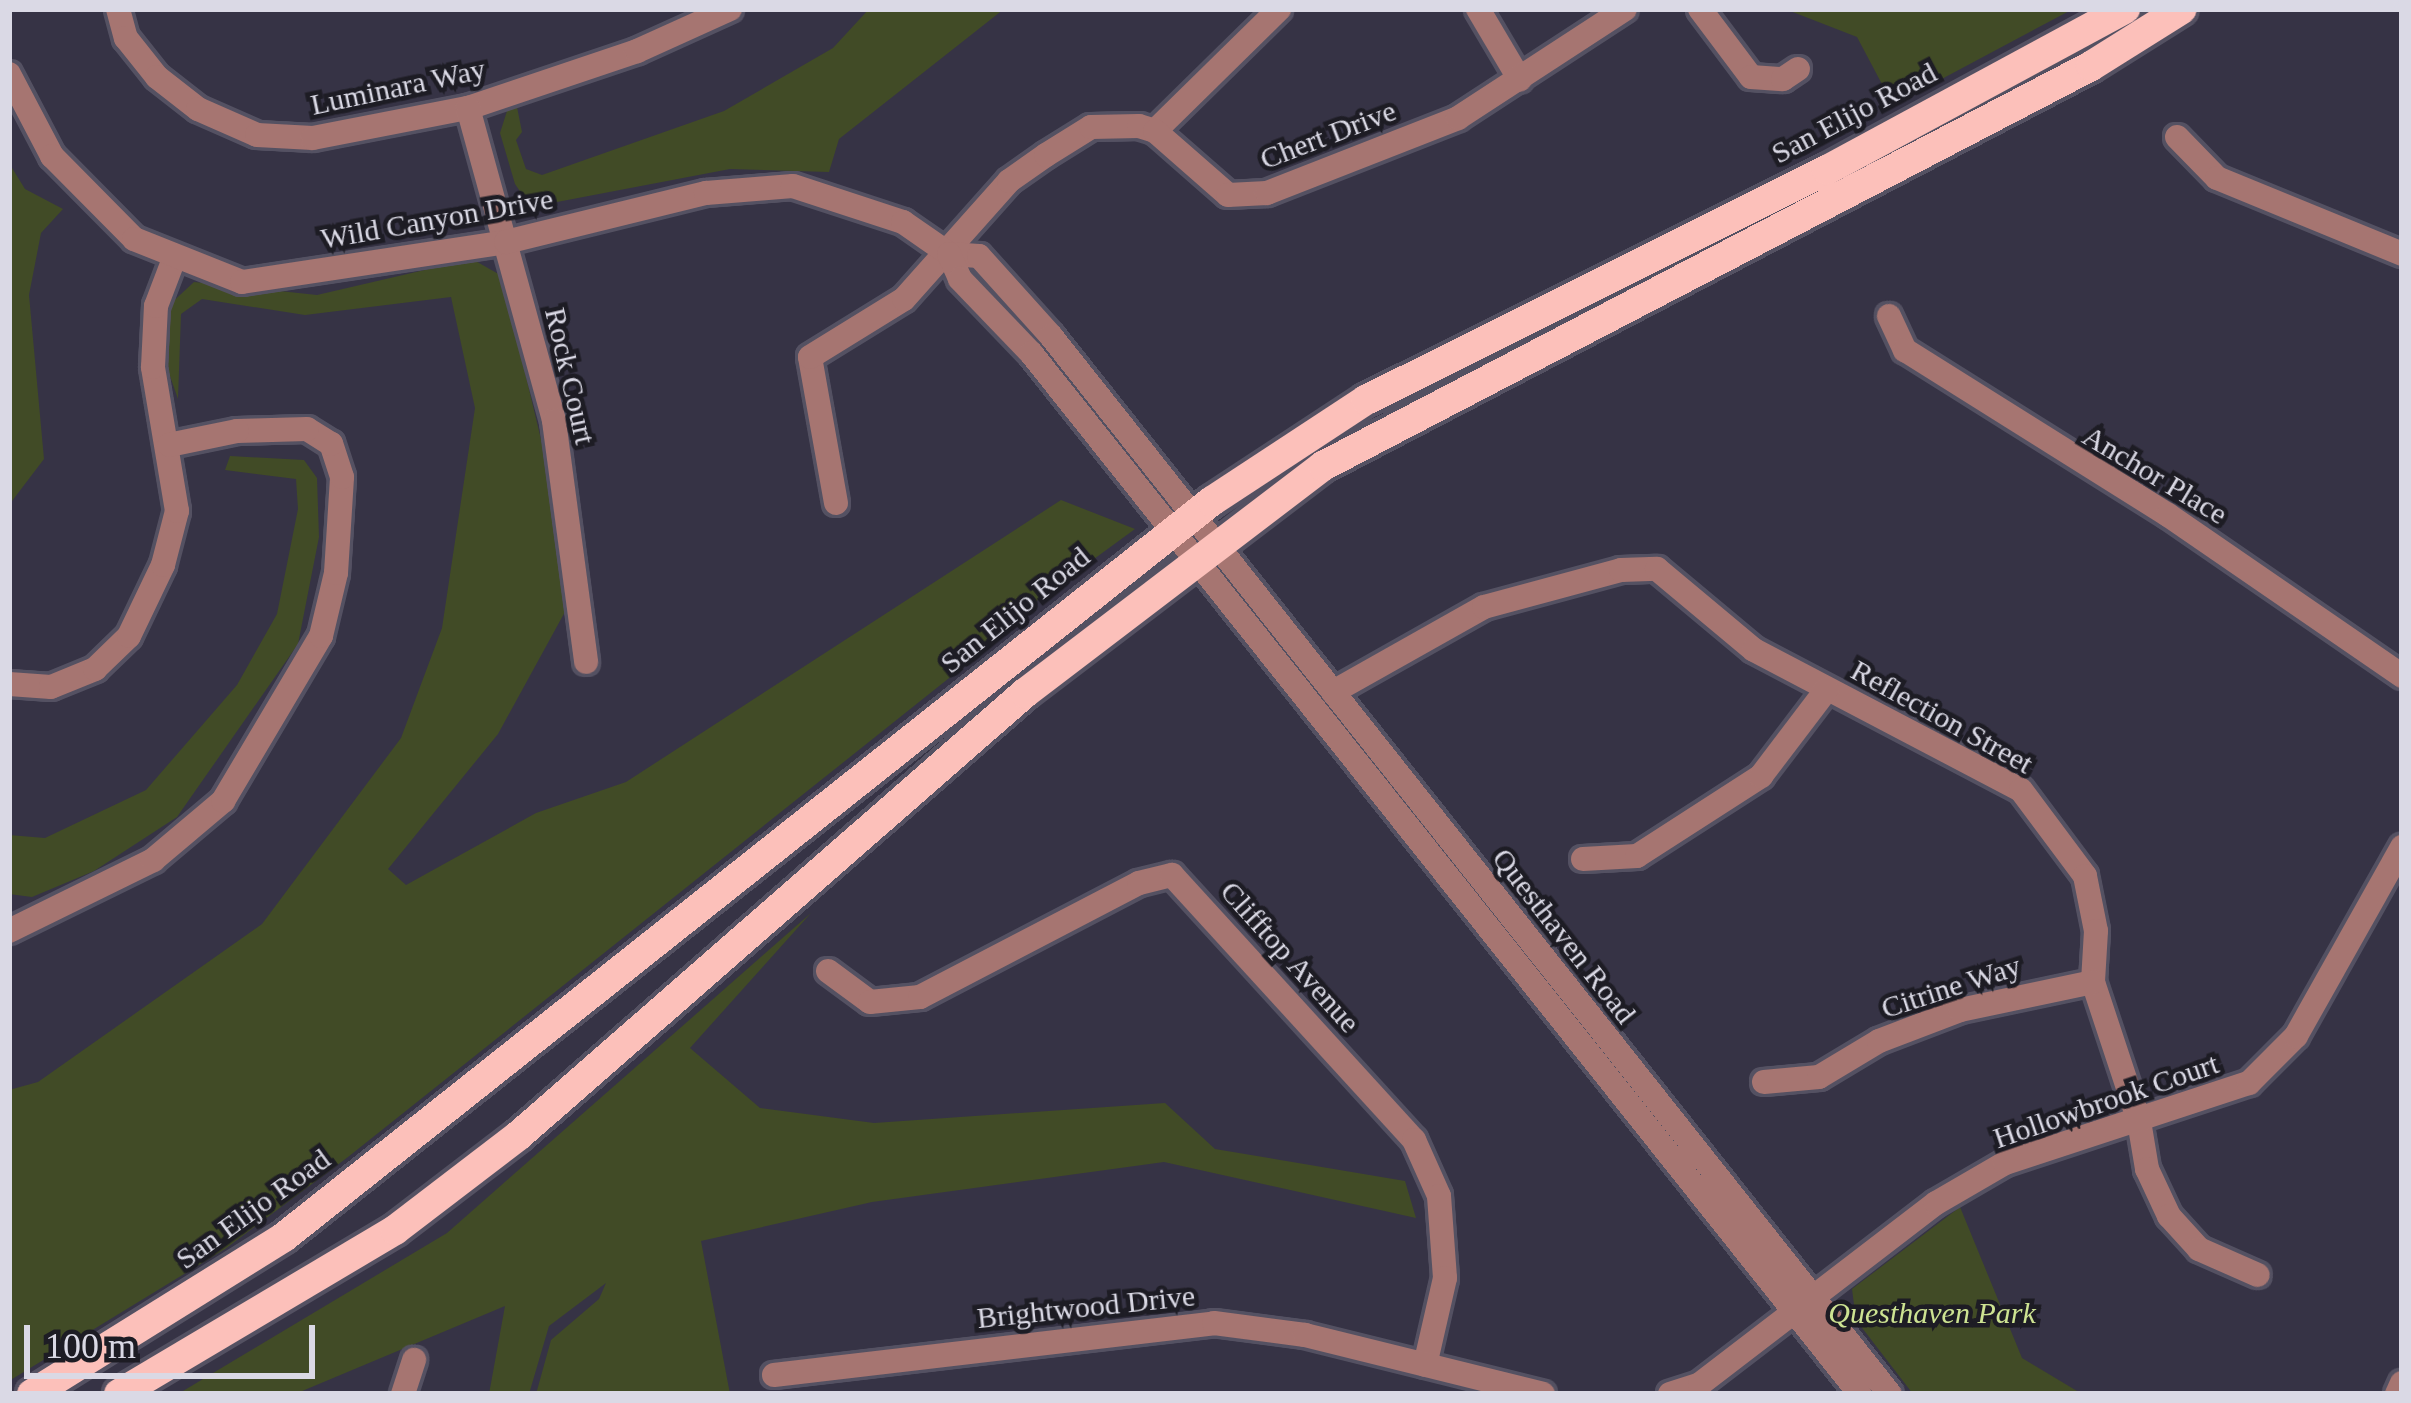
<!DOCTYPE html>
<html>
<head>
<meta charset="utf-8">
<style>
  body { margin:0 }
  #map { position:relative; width:2411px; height:1403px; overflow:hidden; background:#363345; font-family:Georgia,serif }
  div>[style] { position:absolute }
  .green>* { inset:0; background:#414b26 }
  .roads { filter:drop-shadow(3px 0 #545162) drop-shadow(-3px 0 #545162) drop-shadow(0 3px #545162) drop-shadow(0 -3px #545162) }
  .minor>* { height:24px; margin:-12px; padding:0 12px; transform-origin:12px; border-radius:12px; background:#a67571 }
  .tertiary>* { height:24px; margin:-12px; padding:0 12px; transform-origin:12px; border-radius:12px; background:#a67571 }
  .primary>* { height:30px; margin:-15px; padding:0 15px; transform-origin:15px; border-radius:15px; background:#fcc0ba }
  span { translate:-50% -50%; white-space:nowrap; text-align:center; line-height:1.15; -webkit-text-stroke:9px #1d1c24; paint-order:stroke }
  .street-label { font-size:30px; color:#dad9e5 }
  .park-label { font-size:30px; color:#cde392; font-style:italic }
  .frame { position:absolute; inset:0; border:12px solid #dad9e5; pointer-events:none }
  .scale { position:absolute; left:24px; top:1325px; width:291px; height:54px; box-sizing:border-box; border:6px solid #dad9e5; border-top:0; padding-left:15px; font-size:36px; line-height:42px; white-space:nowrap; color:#dad9e5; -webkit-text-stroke:9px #1d1c24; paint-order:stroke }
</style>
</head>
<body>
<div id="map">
  <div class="green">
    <i style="clip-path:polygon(869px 9px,1004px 9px,839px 139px,829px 172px,730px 169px,557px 202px,524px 197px,515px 184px,500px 133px,507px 111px,517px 107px,522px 132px,516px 140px,526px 169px,542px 175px,724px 111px,833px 48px)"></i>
    <i style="clip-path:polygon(1785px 9px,2073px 9px,1893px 105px,1857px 37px)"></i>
    <i style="clip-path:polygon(9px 163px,25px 189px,63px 209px,41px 233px,29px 295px,44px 459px,9px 505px)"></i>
    <i style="clip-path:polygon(472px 259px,502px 276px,544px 452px,566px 610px,498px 734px,388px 869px,406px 885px,536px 813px,626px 782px,1061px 500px,1135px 529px,1005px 624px,973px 659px,348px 1157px,225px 1249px,9px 1381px,9px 1090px,38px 1082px,262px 924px,401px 738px,442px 628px,475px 408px,451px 297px,305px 315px,202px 299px,181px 314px,178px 399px,163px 356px,167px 307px,194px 282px,317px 295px)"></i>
    <i style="clip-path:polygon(230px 456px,304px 460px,317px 478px,319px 537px,298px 644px,177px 817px,94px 871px,32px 897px,9px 894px,9px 835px,45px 838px,146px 790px,237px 685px,277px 614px,298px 509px,296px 479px,225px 470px)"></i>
    <i style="clip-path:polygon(811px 913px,690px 1048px,760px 1108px,874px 1123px,1165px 1103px,1215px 1149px,1405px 1181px,1416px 1218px,1164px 1162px,872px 1202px,701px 1241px,730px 1394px,536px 1394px,551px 1340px,599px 1299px,606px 1283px,549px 1326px,529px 1394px,489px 1394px,505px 1306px,295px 1394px,178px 1394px,447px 1233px)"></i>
    <i style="clip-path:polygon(1960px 1207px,2022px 1358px,2082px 1394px,1913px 1394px,1856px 1320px,1852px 1289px)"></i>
  </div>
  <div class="roads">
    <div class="minor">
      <i style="left:118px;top:9px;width:30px;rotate:75deg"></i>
      <i style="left:126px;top:38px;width:50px;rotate:51.5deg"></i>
      <i style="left:157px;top:77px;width:52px;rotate:38deg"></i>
      <i style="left:198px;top:109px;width:64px;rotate:23.8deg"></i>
      <i style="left:257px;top:135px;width:56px;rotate:3.1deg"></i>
      <i style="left:313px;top:138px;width:158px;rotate:-11deg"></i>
      <i style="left:468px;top:108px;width:178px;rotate:-18.6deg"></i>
      <i style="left:637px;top:51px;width:102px;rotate:-24.3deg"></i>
      <i style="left:1478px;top:9px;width:82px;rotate:59.4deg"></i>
      <i style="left:1700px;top:9px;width:85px;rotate:53.1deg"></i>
      <i style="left:1751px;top:77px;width:32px;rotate:4deg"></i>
      <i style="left:1783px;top:79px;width:18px;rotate:-34deg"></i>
      <i style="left:468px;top:108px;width:325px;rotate:74.6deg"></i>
      <i style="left:554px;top:421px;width:243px;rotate:82.4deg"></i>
      <i style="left:1155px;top:131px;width:174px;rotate:-44.5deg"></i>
      <i style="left:2177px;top:137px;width:57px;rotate:45.7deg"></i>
      <i style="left:2217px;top:178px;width:200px;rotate:22.3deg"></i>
      <i style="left:1889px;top:316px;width:38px;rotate:65deg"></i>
      <i style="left:1905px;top:350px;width:310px;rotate:32.1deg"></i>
      <i style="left:2168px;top:515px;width:284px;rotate:34.5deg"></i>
      <i style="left:836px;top:503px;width:148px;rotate:-100.1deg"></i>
      <i style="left:810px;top:357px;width:110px;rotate:-31.7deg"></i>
      <i style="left:904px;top:299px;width:158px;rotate:-48.3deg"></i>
      <i style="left:1009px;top:181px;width:45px;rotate:-35.1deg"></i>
      <i style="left:1046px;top:155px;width:53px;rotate:-31.9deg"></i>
      <i style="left:1091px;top:127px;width:48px;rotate:-1.2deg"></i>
      <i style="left:1139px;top:126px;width:17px;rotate:17deg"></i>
      <i style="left:1155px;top:131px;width:97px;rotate:41.2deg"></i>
      <i style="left:1228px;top:195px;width:39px;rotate:-3deg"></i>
      <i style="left:1267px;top:193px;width:205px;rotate:-21.4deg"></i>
      <i style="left:1458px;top:118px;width:199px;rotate:-33.1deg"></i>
      <i style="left:9px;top:684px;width:42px;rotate:4.1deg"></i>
      <i style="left:51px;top:687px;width:48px;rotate:-22.2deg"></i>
      <i style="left:95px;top:669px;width:47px;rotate:-44.1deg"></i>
      <i style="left:129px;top:636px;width:79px;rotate:-64.4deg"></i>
      <i style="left:163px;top:565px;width:56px;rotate:-75.5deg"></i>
      <i style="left:177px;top:511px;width:146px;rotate:-99.5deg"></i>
      <i style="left:153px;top:367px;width:61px;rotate:-87.2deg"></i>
      <i style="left:156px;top:306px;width:53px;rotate:-69.2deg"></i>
      <i style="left:1333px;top:692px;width:173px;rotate:-29.4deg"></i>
      <i style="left:1484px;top:607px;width:142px;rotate:-15.1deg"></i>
      <i style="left:1621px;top:570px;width:36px;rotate:-2deg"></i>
      <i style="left:1657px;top:569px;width:126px;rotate:39.9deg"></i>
      <i style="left:1754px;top:650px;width:301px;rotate:27.7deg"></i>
      <i style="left:2021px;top:790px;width:107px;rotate:53.3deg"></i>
      <i style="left:2085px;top:876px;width:56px;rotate:78.7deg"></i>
      <i style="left:2096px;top:931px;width:51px;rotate:93.4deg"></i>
      <i style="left:2093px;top:982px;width:146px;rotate:71.7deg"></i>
      <i style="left:2139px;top:1121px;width:49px;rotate:80.5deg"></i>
      <i style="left:2147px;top:1169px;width:52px;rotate:64.9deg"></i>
      <i style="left:2169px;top:1216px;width:45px;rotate:47.7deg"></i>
      <i style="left:2199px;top:1249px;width:64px;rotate:23.8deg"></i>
      <i style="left:1583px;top:859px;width:54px;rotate:-3.2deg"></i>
      <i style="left:1637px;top:856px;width:148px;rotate:-32.8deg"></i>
      <i style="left:1761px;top:776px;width:109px;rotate:-52.8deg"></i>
      <i style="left:9px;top:931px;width:161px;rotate:-26.2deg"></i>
      <i style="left:153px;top:860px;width:92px;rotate:-40.1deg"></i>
      <i style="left:223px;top:801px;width:192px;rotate:-59.3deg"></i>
      <i style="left:321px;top:636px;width:65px;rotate:-76.6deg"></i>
      <i style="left:336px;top:573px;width:96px;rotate:-86.4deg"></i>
      <i style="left:342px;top:477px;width:35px;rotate:-108deg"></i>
      <i style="left:331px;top:444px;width:28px;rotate:-148deg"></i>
      <i style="left:307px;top:429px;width:70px;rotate:178.4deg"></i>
      <i style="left:237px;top:431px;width:69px;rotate:168.4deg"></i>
      <i style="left:828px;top:971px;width:52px;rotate:36.4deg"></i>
      <i style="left:870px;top:1002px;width:50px;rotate:-5.7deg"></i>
      <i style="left:920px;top:997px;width:247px;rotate:-27.5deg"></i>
      <i style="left:1139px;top:883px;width:34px;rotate:-14deg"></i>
      <i style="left:1172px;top:875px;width:359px;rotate:47.6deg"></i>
      <i style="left:1414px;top:1140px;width:61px;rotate:65.9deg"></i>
      <i style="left:1439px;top:1196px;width:82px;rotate:85.8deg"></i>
      <i style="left:1445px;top:1278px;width:89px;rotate:102.9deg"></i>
      <i style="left:1764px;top:1082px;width:55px;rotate:-5.2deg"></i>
      <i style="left:1819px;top:1077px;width:70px;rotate:-31deg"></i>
      <i style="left:1879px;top:1041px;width:87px;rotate:-20.9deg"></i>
      <i style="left:1960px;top:1010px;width:136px;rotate:-11.9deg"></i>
      <i style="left:774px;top:1375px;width:443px;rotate:-6.7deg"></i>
      <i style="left:1214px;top:1323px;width:92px;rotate:7.5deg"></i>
      <i style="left:1305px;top:1335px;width:245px;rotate:13.9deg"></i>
      <i style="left:403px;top:1394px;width:36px;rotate:-72deg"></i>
      <i style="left:1670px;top:1394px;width:32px;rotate:-18deg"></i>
      <i style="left:1700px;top:1384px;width:297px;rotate:-37.5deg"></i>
      <i style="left:1936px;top:1203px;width:80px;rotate:-30.1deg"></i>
      <i style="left:2005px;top:1163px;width:257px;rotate:-18.2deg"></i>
      <i style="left:2249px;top:1083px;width:66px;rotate:-45deg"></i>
      <i style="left:2296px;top:1036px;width:217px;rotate:-60.7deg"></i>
      <i style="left:2397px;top:1394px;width:12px;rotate:-66deg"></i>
    </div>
    <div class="tertiary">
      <i style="left:9px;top:74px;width:93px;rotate:62.3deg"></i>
      <i style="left:52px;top:156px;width:117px;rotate:45.3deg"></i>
      <i style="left:134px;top:239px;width:116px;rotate:21.7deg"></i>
      <i style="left:242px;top:282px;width:267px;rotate:-8.6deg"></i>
      <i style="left:506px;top:242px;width:206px;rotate:-13.8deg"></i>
      <i style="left:706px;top:193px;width:87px;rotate:-4.6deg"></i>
      <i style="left:793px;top:186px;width:116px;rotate:18.1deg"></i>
      <i style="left:903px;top:222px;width:56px;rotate:34.8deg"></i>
      <i style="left:949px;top:254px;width:30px;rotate:4deg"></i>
      <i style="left:979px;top:256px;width:108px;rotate:48deg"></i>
      <i style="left:1051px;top:336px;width:1350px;rotate:51.59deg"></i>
      <i style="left:949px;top:254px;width:27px;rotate:66deg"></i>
      <i style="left:960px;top:279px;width:103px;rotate:46.2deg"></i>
      <i style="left:1031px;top:353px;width:1331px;rotate:51.47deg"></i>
    </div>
    <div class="primary">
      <i style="left:32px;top:1394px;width:297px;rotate:-31.9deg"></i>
      <i style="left:284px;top:1237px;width:1184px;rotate:-38.42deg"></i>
      <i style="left:1212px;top:501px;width:184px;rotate:-33.3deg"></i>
      <i style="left:1366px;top:400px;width:515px;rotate:-26.52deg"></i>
      <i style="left:1827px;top:170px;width:339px;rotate:-28.4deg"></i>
      <i style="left:119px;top:1394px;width:321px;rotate:-30.7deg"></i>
      <i style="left:395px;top:1230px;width:155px;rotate:-37.4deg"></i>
      <i style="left:518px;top:1136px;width:673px;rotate:-41.15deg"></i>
      <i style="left:1025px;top:693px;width:375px;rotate:-37.3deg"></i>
      <i style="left:1323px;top:466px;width:866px;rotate:-27.51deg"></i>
      <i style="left:2091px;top:66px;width:107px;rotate:-32.1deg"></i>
    </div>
  </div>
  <div class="street-label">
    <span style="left:398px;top:87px;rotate:-12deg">Luminara Way</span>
    <span style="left:1854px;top:113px;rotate:-28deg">San Elijo Road</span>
    <span style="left:1328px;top:135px;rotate:-21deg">Chert Drive</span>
    <span style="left:437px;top:219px;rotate:-10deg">Wild Canyon Drive</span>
    <span style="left:570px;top:376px;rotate:77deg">Rock Court</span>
    <span style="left:2155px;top:475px;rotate:31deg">Anchor Place</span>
    <span style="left:1015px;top:610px;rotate:-39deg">San Elijo Road</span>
    <span style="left:1942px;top:717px;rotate:29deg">Reflection Street</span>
    <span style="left:1564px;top:936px;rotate:52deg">Questhaven Road</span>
    <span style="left:1290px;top:957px;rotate:48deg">Clifftop Avenue</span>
    <span style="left:1951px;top:987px;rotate:-18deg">Citrine Way</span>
    <span style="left:2106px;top:1101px;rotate:-19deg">Hollowbrook Court</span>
    <span style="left:253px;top:1209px;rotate:-36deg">San Elijo Road</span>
    <span style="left:1086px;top:1307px;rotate:-6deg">Brightwood Drive</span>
  </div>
  <div class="park-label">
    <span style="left:1932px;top:1313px">Questhaven Park</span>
  </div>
  <div class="frame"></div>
  <div class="scale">100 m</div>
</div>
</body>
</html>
